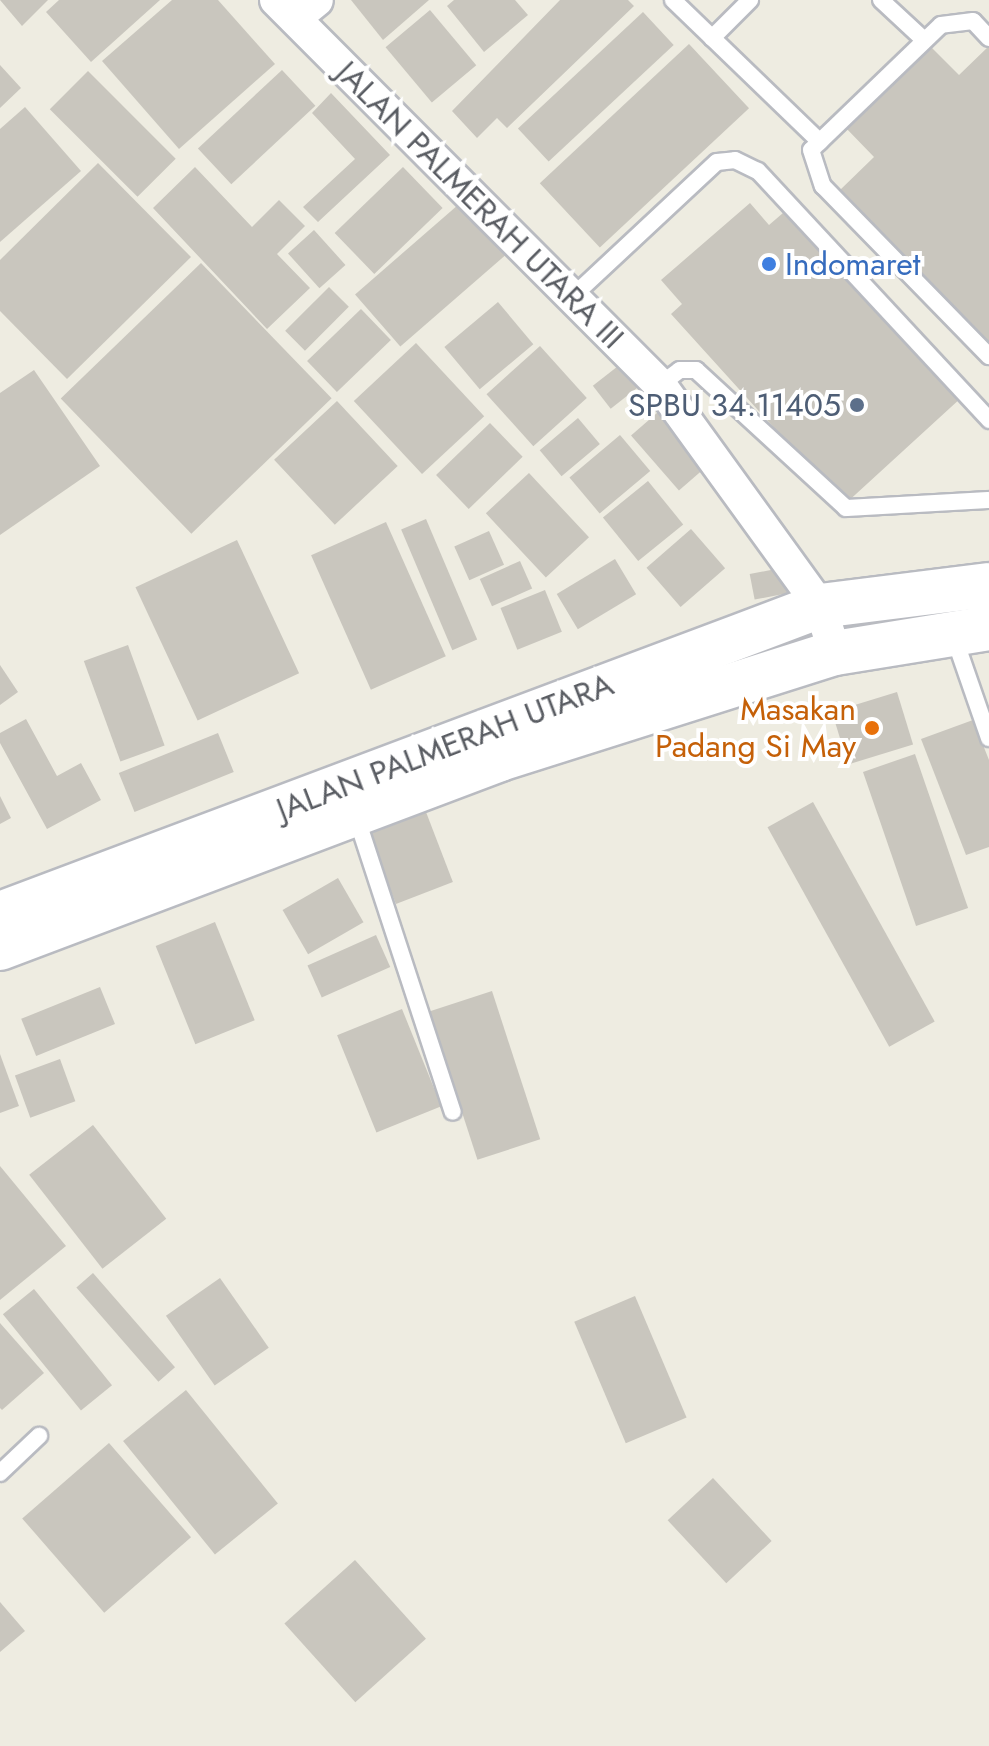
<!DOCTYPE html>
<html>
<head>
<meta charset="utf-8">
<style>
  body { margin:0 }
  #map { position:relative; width:989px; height:1746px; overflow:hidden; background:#eeece1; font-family:Jost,sans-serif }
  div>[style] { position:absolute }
  .building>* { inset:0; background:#c9c6be; transform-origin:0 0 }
  .roads { filter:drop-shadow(2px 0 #b9bbc1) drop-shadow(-2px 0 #b9bbc1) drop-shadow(0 2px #b9bbc1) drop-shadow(0 -2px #b9bbc1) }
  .service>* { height:16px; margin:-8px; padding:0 8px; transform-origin:8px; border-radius:8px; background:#fff }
  .minor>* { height:32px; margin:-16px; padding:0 16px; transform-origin:16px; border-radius:16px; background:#fff }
  .secondary>* { height:44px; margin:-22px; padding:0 22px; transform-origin:22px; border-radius:22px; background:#fff }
  .dots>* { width:22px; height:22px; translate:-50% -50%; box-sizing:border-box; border:4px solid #fff; border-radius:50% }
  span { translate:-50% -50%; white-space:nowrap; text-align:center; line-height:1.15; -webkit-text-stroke:8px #fff; paint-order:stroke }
  .street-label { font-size:32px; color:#5a5d63 }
  .shop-label { font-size:32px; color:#366cbe }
  .left { translate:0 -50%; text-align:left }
  .service-label { font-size:32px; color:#4e5e75 }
  .right { translate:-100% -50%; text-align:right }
  .food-label { font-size:32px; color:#c56008 }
</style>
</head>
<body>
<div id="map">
  <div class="building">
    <i style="clip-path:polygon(0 0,48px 0,22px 26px)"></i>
    <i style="clip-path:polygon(59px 0,160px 0,91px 62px,46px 12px)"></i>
    <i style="clip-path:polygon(172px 0,218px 0,275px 64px,179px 149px,102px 61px)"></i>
    <i style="clip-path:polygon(351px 0,429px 0,383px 40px)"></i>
    <i style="clip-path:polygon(454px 0,515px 0,528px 15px,484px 52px,447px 6px)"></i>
    <i style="clip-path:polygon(560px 0,628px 0,634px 6px,507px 128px,497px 118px,477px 138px,452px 111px)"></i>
    <i style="left:430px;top:10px;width:72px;height:58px;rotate:50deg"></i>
    <i style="left:643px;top:12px;width:45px;height:171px;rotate:47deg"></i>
    <i style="left:689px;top:44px;width:88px;height:204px;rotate:47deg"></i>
    <i style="clip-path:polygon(928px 44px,959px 75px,989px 46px,989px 344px,839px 191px,874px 157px,844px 126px)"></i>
    <i style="clip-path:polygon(0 65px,21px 88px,0 108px)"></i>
    <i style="left:282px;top:70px;width:49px;height:115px;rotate:47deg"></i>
    <i style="left:88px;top:71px;width:124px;height:54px;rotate:45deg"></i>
    <i style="clip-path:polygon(331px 93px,390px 155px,318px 222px,303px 207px,355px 159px,312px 113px)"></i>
    <i style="clip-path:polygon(25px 107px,81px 171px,0 242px,0 129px)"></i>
    <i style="clip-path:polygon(98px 163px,191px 257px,67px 379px,0 311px,0 260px)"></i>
    <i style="clip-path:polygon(195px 167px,252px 227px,279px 200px,305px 226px,277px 254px,310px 288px,267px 329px,153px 208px)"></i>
    <i style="left:403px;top:167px;width:57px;height:95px;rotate:46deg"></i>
    <i style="left:466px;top:198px;width:69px;height:147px;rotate:49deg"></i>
    <i style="clip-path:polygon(750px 203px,769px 225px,790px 207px,962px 397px,844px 505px,671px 314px,682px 304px,661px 280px)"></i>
    <i style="left:314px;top:230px;width:47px;height:35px;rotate:48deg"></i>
    <i style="left:201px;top:263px;width:188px;height:195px;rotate:46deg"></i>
    <i style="left:329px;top:287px;width:28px;height:62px;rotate:45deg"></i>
    <i style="left:498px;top:302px;width:55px;height:70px;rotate:50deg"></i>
    <i style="left:361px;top:309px;width:43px;height:75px;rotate:46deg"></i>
    <i style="left:416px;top:343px;width:100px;height:85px;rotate:47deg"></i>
    <i style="left:540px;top:346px;width:70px;height:72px;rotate:48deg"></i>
    <i style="left:622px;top:363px;width:29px;height:37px;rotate:52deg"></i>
    <i style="clip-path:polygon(34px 370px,100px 466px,0 535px,0 393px)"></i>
    <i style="left:337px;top:401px;width:89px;height:86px;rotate:47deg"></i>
    <i style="left:665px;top:406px;width:73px;height:45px;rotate:49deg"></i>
    <i style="left:578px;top:418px;width:34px;height:50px;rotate:50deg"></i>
    <i style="left:490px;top:423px;width:47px;height:75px;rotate:46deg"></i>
    <i style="left:620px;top:435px;width:47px;height:66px;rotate:50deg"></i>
    <i style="left:529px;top:473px;width:88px;height:59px;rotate:47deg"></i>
    <i style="left:648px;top:481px;width:56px;height:58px;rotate:51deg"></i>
    <i style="left:426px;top:519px;width:131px;height:27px;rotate:67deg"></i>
    <i style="left:386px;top:522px;width:147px;height:82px;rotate:66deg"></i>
    <i style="left:691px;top:529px;width:52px;height:59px;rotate:49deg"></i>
    <i style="left:489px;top:531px;width:37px;height:38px;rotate:66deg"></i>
    <i style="left:237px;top:540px;width:147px;height:112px;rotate:65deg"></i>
    <i style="left:615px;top:559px;width:41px;height:68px;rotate:59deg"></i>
    <i style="left:520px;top:561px;width:30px;height:44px;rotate:66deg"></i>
    <i style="left:786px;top:567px;width:26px;height:37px;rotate:79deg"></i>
    <i style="left:545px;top:590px;width:45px;height:48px;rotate:68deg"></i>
    <i style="left:128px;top:645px;width:107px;height:47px;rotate:70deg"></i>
    <i style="clip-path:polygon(0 665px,18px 692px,0 705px)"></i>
    <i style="left:897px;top:692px;width:55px;height:68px;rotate:73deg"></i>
    <i style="clip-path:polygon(26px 719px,57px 776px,81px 763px,101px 800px,47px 829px,0 743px,0 733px)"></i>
    <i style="clip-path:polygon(973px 720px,989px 760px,989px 847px,966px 855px,921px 739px)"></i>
    <i style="left:218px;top:733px;width:42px;height:107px;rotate:68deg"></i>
    <i style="left:915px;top:754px;width:163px;height:55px;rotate:71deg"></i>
    <i style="clip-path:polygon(0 796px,11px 818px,0 824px)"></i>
    <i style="left:813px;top:802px;width:251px;height:52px;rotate:61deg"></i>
    <i style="left:426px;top:812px;width:75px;height:61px;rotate:69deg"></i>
    <i style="left:338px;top:878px;width:51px;height:64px;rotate:60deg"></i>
    <i style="left:215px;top:922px;width:106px;height:64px;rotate:68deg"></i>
    <i style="left:376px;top:935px;width:35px;height:75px;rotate:66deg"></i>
    <i style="left:100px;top:987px;width:40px;height:85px;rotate:68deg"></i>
    <i style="left:492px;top:991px;width:156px;height:66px;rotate:72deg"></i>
    <i style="left:402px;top:1009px;width:105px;height:70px;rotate:68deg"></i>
    <i style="clip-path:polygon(0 1054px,19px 1106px,0 1113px)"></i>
    <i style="left:60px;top:1059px;width:45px;height:48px;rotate:70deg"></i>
    <i style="left:93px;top:1125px;width:119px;height:81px;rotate:52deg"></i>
    <i style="clip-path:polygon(0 1166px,66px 1246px,0 1300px)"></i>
    <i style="left:93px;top:1273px;width:125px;height:22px;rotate:49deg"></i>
    <i style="left:220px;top:1278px;width:85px;height:66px;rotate:55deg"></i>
    <i style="left:34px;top:1289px;width:124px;height:40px;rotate:51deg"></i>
    <i style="left:635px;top:1296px;width:132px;height:66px;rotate:67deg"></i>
    <i style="clip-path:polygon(0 1323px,44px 1373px,2px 1410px,0 1408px)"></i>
    <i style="left:186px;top:1390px;width:146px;height:81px;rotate:51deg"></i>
    <i style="left:109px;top:1443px;width:125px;height:115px;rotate:49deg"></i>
    <i style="left:713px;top:1478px;width:86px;height:62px;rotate:47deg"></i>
    <i style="left:355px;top:1560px;width:106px;height:95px;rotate:48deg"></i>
    <i style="clip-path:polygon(0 1602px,25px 1631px,0 1652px)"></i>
  </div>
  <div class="roads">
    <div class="service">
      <i style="left:673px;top:0;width:204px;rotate:44deg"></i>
      <i style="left:881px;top:0;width:56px;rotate:42.8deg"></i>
      <i style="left:712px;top:38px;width:54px;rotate:-45deg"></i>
      <i style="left:989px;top:38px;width:23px;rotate:-133deg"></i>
      <i style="left:973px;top:21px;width:32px;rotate:173deg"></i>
      <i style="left:941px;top:25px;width:180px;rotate:136.1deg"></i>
      <i style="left:811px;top:150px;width:38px;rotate:72deg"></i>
      <i style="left:823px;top:186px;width:238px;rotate:45.7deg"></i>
      <i style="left:572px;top:297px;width:198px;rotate:-43deg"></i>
      <i style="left:717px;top:162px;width:18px;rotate:-6deg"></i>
      <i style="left:735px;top:160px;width:25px;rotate:26deg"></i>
      <i style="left:758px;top:171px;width:340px;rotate:47.1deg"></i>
      <i style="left:660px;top:385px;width:25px;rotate:-37deg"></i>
      <i style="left:680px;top:370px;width:16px"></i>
      <i style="left:696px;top:370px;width:204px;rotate:42.6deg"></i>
      <i style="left:846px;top:508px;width:143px;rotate:-3.2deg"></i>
      <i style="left:954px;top:637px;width:107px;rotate:70.9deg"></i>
      <i style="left:356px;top:816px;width:311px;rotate:71.9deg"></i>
      <i style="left:0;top:1473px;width:54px;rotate:-43.5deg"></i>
    </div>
    <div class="minor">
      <i style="left:276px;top:0;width:544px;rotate:45.07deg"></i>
      <i style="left:660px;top:385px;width:273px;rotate:54.1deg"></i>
      <i style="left:820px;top:606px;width:49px;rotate:72.3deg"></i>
      <i style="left:295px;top:18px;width:28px;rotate:-39deg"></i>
    </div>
    <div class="secondary">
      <i style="left:0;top:914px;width:876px;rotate:-20.59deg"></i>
      <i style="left:820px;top:606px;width:170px;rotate:-7.1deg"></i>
      <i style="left:0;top:948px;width:535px;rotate:-20.71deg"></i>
      <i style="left:500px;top:759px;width:351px;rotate:-17.6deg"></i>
      <i style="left:835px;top:653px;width:156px;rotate:-9.2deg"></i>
    </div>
  </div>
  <div class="dots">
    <i style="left:769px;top:264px;background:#3f7fe0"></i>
    <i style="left:857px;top:405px;background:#5c6f8a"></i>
    <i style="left:872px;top:728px;background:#e8710a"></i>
  </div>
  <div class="street-label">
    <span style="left:480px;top:205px;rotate:45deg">JALAN PALMERAH UTARA III</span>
    <span style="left:445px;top:747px;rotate:-21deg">JALAN PALMERAH UTARA</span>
  </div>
  <div class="shop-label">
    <span class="left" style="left:785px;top:264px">Indomaret</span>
  </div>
  <div class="service-label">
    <span class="right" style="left:841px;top:405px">SPBU 34.11405</span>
  </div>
  <div class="food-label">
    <span class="right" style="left:856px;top:728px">Masakan<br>Padang Si May</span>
  </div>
</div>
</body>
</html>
